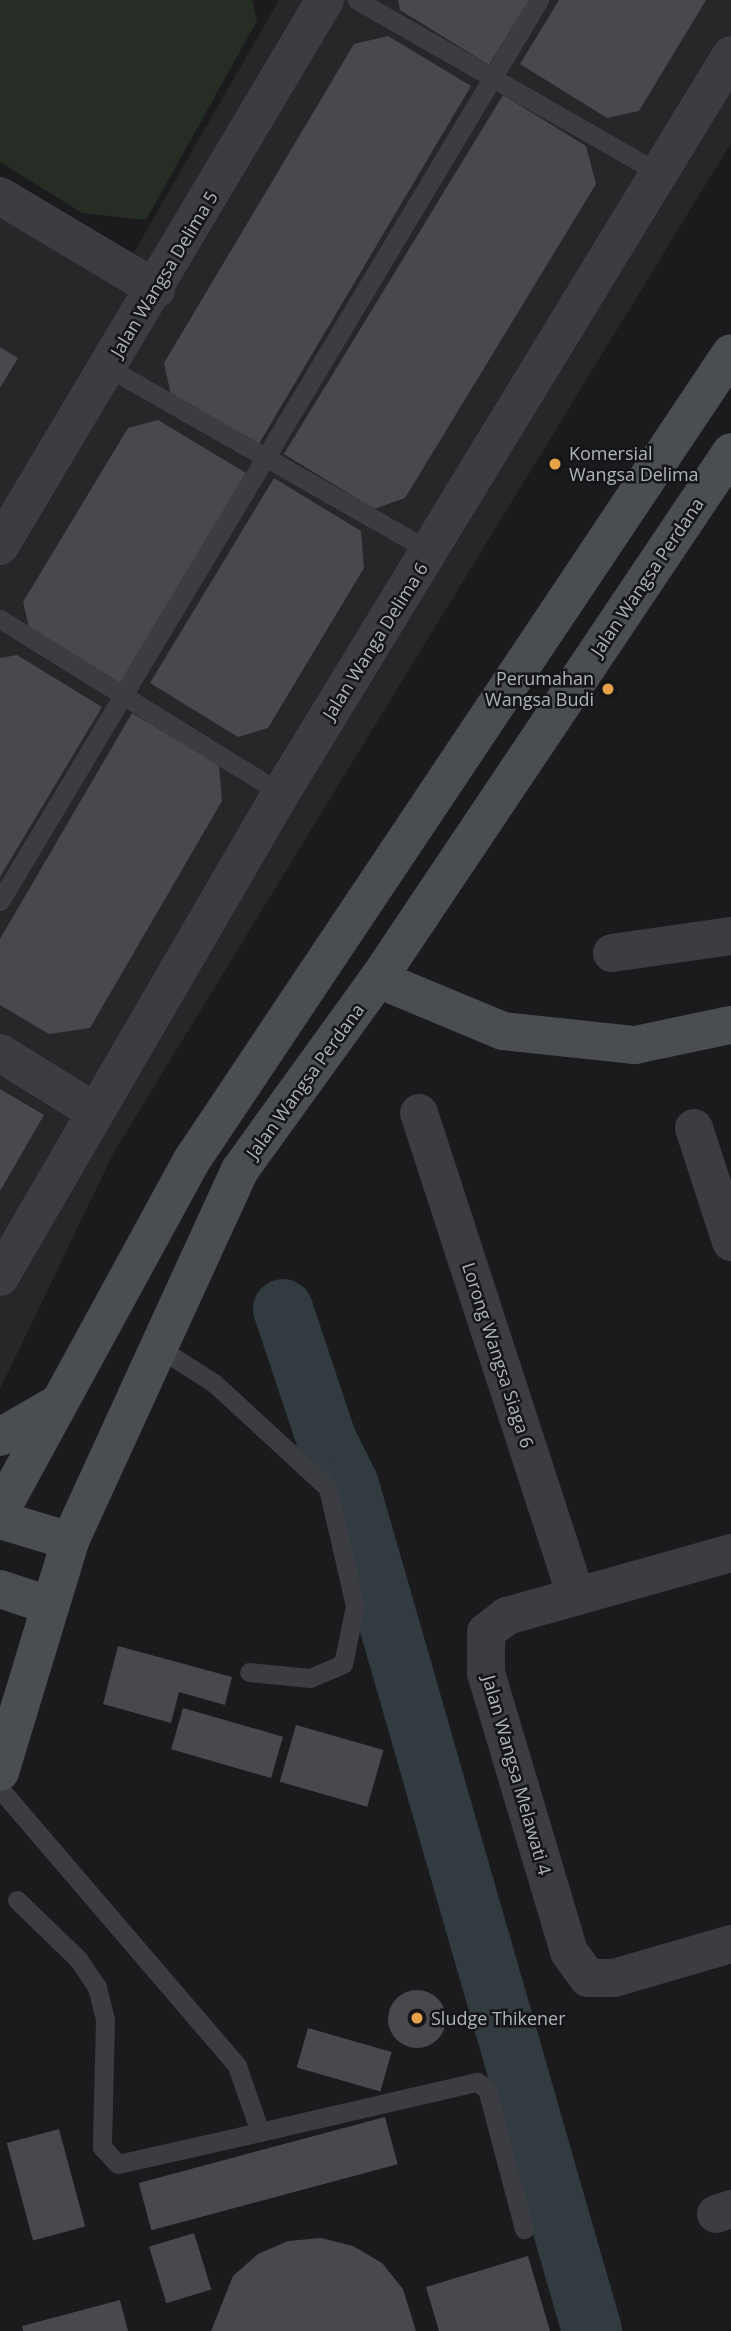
<!DOCTYPE html>
<html>
<head>
<meta charset="utf-8">
<style>
  body { margin:0 }
  #map { position:relative; width:731px; height:2331px; overflow:hidden; background:#1b1b1d; font-family:"Open Sans",sans-serif }
  div>[style] { position:absolute }
  .built>* { inset:0; background:#27272a }
  .green>* { inset:0; background:#252d25 }
  .river>* { height:60px; margin:-30px; padding:0 30px; transform-origin:30px; border-radius:30px; background:#313b40 }
  .building>* { inset:0; background:#48494d; transform-origin:0 0 }
  .round { border-radius:50% }
  .lane>* { height:19px; margin:-9.5px; padding:0 9.5px; transform-origin:9.5px; border-radius:9.5px; background:#3c3d42 }
  .street>* { height:38px; margin:-19px; padding:0 19px; transform-origin:19px; border-radius:19px; background:#3c3d42 }
  .secondary>* { height:38px; margin:-19px; padding:0 19px; transform-origin:19px; border-radius:19px; background:#4a4d52 }
  .dots>* { width:19px; height:19px; translate:-50% -50%; box-sizing:border-box; border:4px solid #161618; border-radius:50% }
  span { translate:-50% -50%; white-space:nowrap; text-align:center; line-height:1.15; -webkit-text-stroke:5px #161618; paint-order:stroke }
  .street-label { font-size:18px; color:#aeb4bb }
  .poi-label { font-size:18px; color:#aeb4bb }
  .left { translate:0 -50%; text-align:left }
  .right { translate:-100% -50%; text-align:right }
</style>
</head>
<body>
<div id="map">
  <div class="built">
    <i style="clip-path:polygon(279px 0,731px 0,731px 143px,114px 1152px,0 1389px,0 176px,133px 254px)"></i>
  </div>
  <div class="green">
    <i style="clip-path:polygon(0 0,252px 0,257px 21px,146px 220px,82px 213px,0 162px)"></i>
  </div>
  <div class="river">
    <i style="left:283px;top:1309px;width:139px;rotate:71.6deg"></i>
    <i style="left:327px;top:1441px;width:49px;rotate:63.4deg"></i>
    <i style="left:349px;top:1485px;width:880px;rotate:73.97deg"></i>
  </div>
  <div class="building">
    <i style="clip-path:polygon(398px 0,529px 0,489px 65px,400px 10px)"></i>
    <i style="clip-path:polygon(559px 0,706px 0,639px 111px,607px 118px,520px 64px)"></i>
    <i style="clip-path:polygon(388px 36px,471px 86px,257px 447px,171px 395px,164px 363px,354px 44px)"></i>
    <i style="clip-path:polygon(503px 95px,586px 146px,596px 184px,405px 498px,374px 509px,284px 454px)"></i>
    <i style="clip-path:polygon(0 347px,18px 358px,0 388px)"></i>
    <i style="clip-path:polygon(158px 420px,246px 473px,120px 683px,29px 627px,23px 602px,128px 428px)"></i>
    <i style="clip-path:polygon(274px 478px,361px 531px,364px 568px,268px 728px,238px 737px,150px 683px)"></i>
    <i style="clip-path:polygon(17px 655px,102px 707px,0 877px,0 658px)"></i>
    <i style="clip-path:polygon(132px 713px,219px 765px,222px 801px,90px 1028px,49px 1034px,0 1005px,0 939px)"></i>
    <i style="clip-path:polygon(0 1089px,44px 1115px,0 1191px)"></i>
    <i style="clip-path:polygon(118px 1646px,232px 1677px,225px 1705px,179px 1692px,171px 1723px,103px 1704px)"></i>
    <i style="left:183px;top:1708px;width:104px;height:43px;rotate:16deg"></i>
    <i style="left:296px;top:1725px;width:91px;height:59px;rotate:16deg"></i>
    <i class="round" style="left:388px;top:1990px;width:58px;height:58px"></i>
    <i style="left:308px;top:2028px;width:87px;height:41px;rotate:16deg"></i>
    <i style="left:385px;top:2117px;width:49px;height:255px;rotate:75deg"></i>
    <i style="left:59px;top:2129px;width:101px;height:54px;rotate:75deg"></i>
    <i style="left:194px;top:2233px;width:59px;height:47px;rotate:73deg"></i>
    <i style="clip-path:polygon(321px 2238px,353px 2246px,382px 2263px,403px 2289px,416px 2331px,211px 2331px,233px 2276px,258px 2254px,288px 2241px)"></i>
    <i style="clip-path:polygon(528px 2256px,550px 2331px,439px 2331px,426px 2287px)"></i>
    <i style="clip-path:polygon(120px 2300px,128px 2331px,23px 2331px,22px 2326px)"></i>
  </div>
  <div class="lane">
    <i style="left:357px;top:0;width:346px;rotate:29.8deg"></i>
    <i style="left:109px;top:368px;width:371px;rotate:29.7deg"></i>
    <i style="left:0;top:619px;width:331px;rotate:31.8deg"></i>
    <i style="left:0;top:901px;width:1050px;rotate:-59.11deg"></i>
    <i style="left:159px;top:1348px;width:65px;rotate:32.5deg"></i>
    <i style="left:214px;top:1383px;width:155px;rotate:42.6deg"></i>
    <i style="left:328px;top:1488px;width:121px;rotate:77.1deg"></i>
    <i style="left:355px;top:1606px;width:59px;rotate:101.7deg"></i>
    <i style="left:343px;top:1664px;width:36px;rotate:157deg"></i>
    <i style="left:310px;top:1678px;width:61px;rotate:-174.4deg"></i>
    <i style="left:0;top:1789px;width:365px;rotate:49.4deg"></i>
    <i style="left:237px;top:2066px;width:70px;rotate:70.8deg"></i>
    <i style="left:260px;top:2132px;width:223px;rotate:-13deg"></i>
    <i style="left:477px;top:2082px;width:12px;rotate:35deg"></i>
    <i style="left:487px;top:2089px;width:145px;rotate:75.2deg"></i>
    <i style="left:17px;top:1900px;width:85px;rotate:44deg"></i>
    <i style="left:78px;top:1959px;width:34px;rotate:56deg"></i>
    <i style="left:97px;top:1987px;width:34px;rotate:76deg"></i>
    <i style="left:105px;top:2020px;width:127px;rotate:91.4deg"></i>
    <i style="left:102px;top:2147px;width:23px;rotate:47deg"></i>
    <i style="left:118px;top:2164px;width:146px;rotate:-12.7deg"></i>
  </div>
  <div class="street">
    <i style="left:0;top:196px;width:182px;rotate:30.8deg"></i>
    <i style="left:0;top:546px;width:635px;rotate:-59.24deg"></i>
    <i style="left:612px;top:953px;width:120px;rotate:-8.1deg"></i>
    <i style="left:0;top:1053px;width:110px;rotate:31.7deg"></i>
    <i style="left:419px;top:1113px;width:508px;rotate:71.99deg"></i>
    <i style="left:694px;top:1128px;width:120px;rotate:72deg"></i>
    <i style="left:0;top:1277px;width:560px;rotate:-59.86deg"></i>
    <i style="left:281px;top:793px;width:864px;rotate:-58.63deg"></i>
    <i style="left:731px;top:1553px;width:233px;rotate:164.3deg"></i>
    <i style="left:507px;top:1616px;width:26px;rotate:143deg"></i>
    <i style="left:486px;top:1632px;width:41px;rotate:90deg"></i>
    <i style="left:486px;top:1673px;width:291px;rotate:73.4deg"></i>
    <i style="left:569px;top:1952px;width:32px;rotate:54deg"></i>
    <i style="left:588px;top:1978px;width:26px"></i>
    <i style="left:614px;top:1978px;width:122px;rotate:-16.2deg"></i>
    <i style="left:716px;top:2214px;width:16px;rotate:-18deg"></i>
  </div>
  <div class="secondary">
    <i style="left:378px;top:979px;width:135px;rotate:22.6deg"></i>
    <i style="left:503px;top:1031px;width:133px;rotate:6.1deg"></i>
    <i style="left:635px;top:1045px;width:98px;rotate:-11.8deg"></i>
    <i style="left:0;top:1437px;width:68px;rotate:-30deg"></i>
    <i style="left:0;top:1512px;width:401px;rotate:-61.4deg"></i>
    <i style="left:192px;top:1160px;width:970px;rotate:-56.26deg"></i>
    <i style="left:0;top:1520px;width:73px;rotate:16.7deg"></i>
    <i style="left:0;top:1589px;width:51px;rotate:18.4deg"></i>
    <i style="left:0;top:1772px;width:241px;rotate:-73.1deg"></i>
    <i style="left:70px;top:1541px;width:408px;rotate:-65.4deg"></i>
    <i style="left:240px;top:1170px;width:236px;rotate:-54.2deg"></i>
    <i style="left:378px;top:979px;width:634px;rotate:-56.18deg"></i>
  </div>
  <div class="dots">
    <i style="left:555px;top:464px;background:#e7a249"></i>
    <i style="left:608px;top:689px;background:#e7a249"></i>
    <i style="left:417px;top:2018px;background:#e7a249"></i>
  </div>
  <div class="street-label">
    <span style="left:164px;top:274px;rotate:-59deg">Jalan Wangsa Delima 5</span>
    <span style="left:647px;top:577px;rotate:-56deg">Jalan Wangsa Perdana</span>
    <span style="left:375px;top:641px;rotate:-58deg">Jalan Wanga Delima 6</span>
    <span style="left:305px;top:1081px;rotate:-54deg">Jalan Wangsa Perdana</span>
    <span style="left:498px;top:1355px;rotate:72deg">Lorong Wangsa Siaga 6</span>
    <span style="left:517px;top:1775px;rotate:74deg">Jalan Wangsa Melawati 4</span>
  </div>
  <div class="poi-label">
    <span class="left" style="left:569px;top:464px">Komersial<br>Wangsa Delima</span>
    <span class="right" style="left:594px;top:689px">Perumahan<br>Wangsa Budi</span>
    <span class="left" style="left:431px;top:2018px">Sludge Thikener</span>
  </div>
</div>
</body>
</html>
